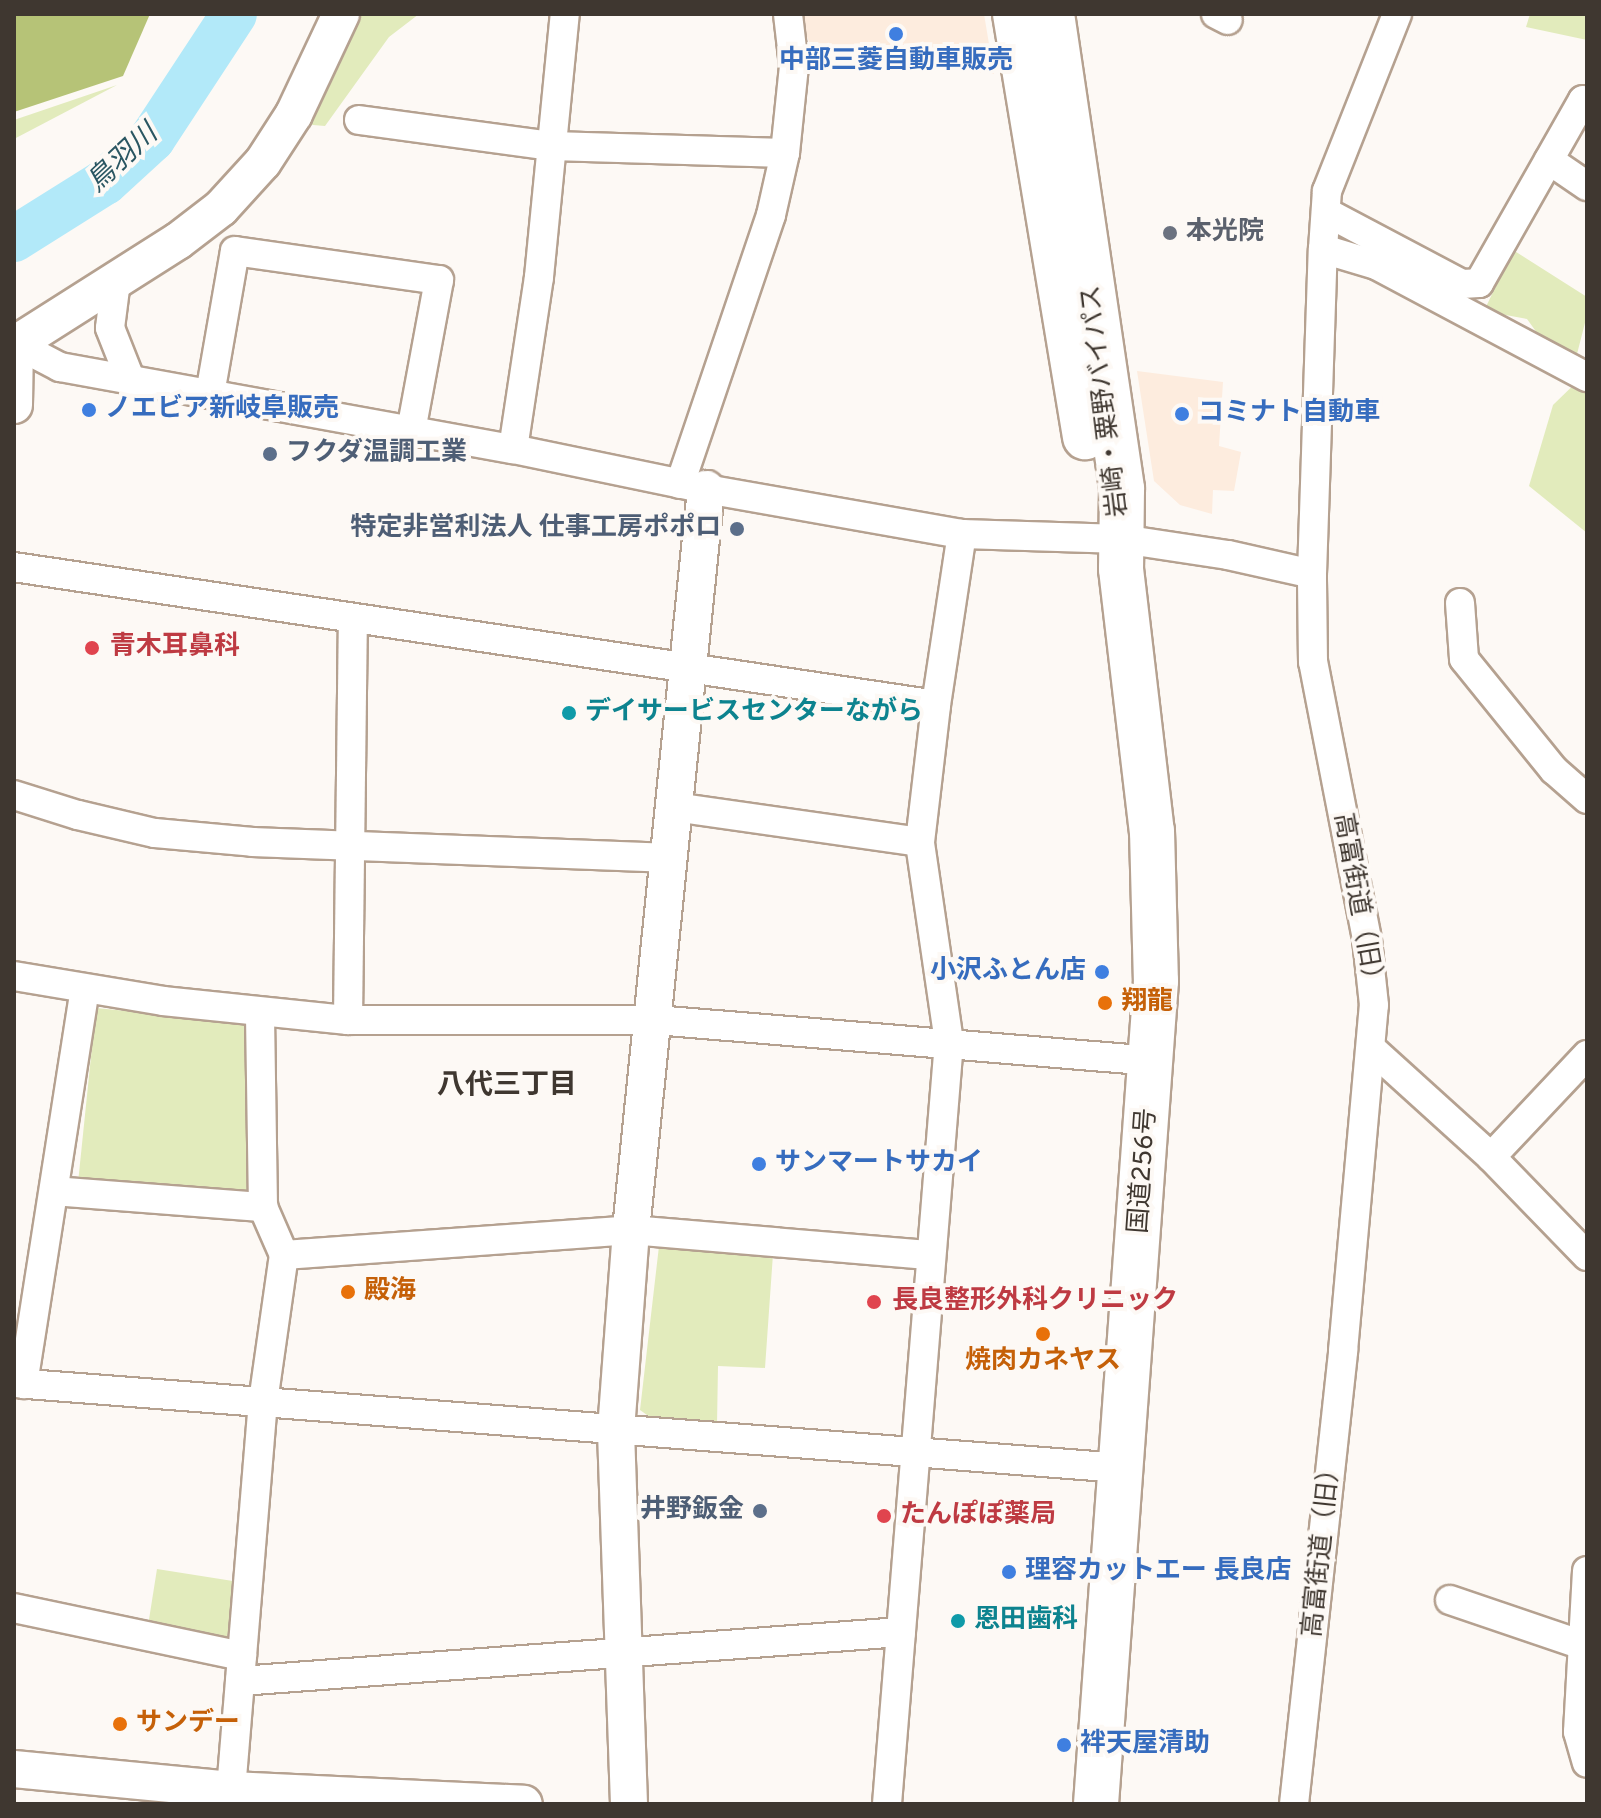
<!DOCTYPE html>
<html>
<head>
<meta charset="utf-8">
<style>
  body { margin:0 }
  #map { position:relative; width:1601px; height:1818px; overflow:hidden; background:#fdf9f5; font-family:Overpass,"Noto Sans JP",sans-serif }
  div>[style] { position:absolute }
  .built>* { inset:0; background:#fdecde }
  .green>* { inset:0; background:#e2ebbc; transform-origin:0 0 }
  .forest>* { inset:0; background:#b6c377 }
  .river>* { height:46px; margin:-23px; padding:0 23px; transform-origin:23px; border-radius:23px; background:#b2e9f9 }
  .roads { filter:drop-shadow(2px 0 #b5a190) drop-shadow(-2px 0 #b5a190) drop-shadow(0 2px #b5a190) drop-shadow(0 -2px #b5a190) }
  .minor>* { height:28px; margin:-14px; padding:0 14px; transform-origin:14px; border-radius:14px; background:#fff }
  .tertiary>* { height:36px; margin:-18px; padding:0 18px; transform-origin:18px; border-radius:18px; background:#fff }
  .trunk>* { height:44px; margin:-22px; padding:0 22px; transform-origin:22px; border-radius:22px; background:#fff }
  .dots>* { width:22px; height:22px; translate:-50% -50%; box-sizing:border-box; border:4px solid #fdf9f5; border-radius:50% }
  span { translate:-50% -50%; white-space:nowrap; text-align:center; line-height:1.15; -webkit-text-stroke:8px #fdf9f5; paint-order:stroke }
  .shop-label { font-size:26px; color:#366cbe; font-weight:700 }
  .left { translate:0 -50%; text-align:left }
  .right { translate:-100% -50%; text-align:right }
  .worship-label { font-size:26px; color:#5b616d; font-weight:700 }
  .street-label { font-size:26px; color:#3f3730 }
  .service-label { font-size:26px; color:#4e5e75; font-weight:700 }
  .health-label { font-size:26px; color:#be3a42; font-weight:700 }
  .culture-label { font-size:26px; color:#0d838f; font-weight:700 }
  .food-label { font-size:26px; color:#c56008; font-weight:700 }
  .water-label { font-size:28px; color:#2a5662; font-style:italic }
  .neighbourhood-label { font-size:28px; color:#3f3730; font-weight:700 }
  .frame { position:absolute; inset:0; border:16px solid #3f3730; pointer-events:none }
</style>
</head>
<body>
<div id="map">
  <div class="built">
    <i style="clip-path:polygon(797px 14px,984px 14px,994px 74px,814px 53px)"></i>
    <i style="clip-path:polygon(1137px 371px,1223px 382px,1219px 446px,1241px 452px,1234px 491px,1213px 490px,1212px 514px,1180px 505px,1154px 481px)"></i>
  </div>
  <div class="green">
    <i style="clip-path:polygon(360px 14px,419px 14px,389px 37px,325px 126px,301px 124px)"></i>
    <i style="clip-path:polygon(1530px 14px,1587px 14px,1587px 40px,1526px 27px)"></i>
    <i style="clip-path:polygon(117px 85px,14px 139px,14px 120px)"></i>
    <i style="clip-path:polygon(1513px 250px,1587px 297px,1587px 315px,1577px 354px,1545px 344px,1527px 319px,1484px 311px)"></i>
    <i style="clip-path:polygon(1587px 372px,1587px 533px,1529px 486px,1553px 405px)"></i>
    <i style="clip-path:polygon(96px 1008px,249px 1023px,253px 1193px,78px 1183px)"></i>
    <i style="clip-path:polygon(659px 1246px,773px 1254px,765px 1368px,718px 1366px,717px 1425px,657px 1422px,640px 1410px)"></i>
    <i style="left:157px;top:1569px;width:80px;height:58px;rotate:9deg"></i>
  </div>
  <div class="forest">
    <i style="clip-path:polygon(14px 14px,150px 14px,123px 76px,14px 112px)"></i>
  </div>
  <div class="river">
    <i style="left:14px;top:239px;width:107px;rotate:-32.1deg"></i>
    <i style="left:105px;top:182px;width:64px;rotate:-42.5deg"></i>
    <i style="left:152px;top:139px;width:149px;rotate:-56.7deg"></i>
  </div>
  <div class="roads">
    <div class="minor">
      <i style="left:1216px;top:14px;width:13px;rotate:27deg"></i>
      <i style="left:359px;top:120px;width:195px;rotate:7.7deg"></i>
      <i style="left:552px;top:146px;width:233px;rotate:1.7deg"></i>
      <i style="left:785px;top:153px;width:87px;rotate:-84.1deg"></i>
      <i style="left:794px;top:66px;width:52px;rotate:-96.6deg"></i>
      <i style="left:1549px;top:160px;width:46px;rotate:34.4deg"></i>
      <i style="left:1326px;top:212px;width:154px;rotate:27.9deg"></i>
      <i style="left:1462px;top:284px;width:17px;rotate:-3deg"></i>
      <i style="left:1479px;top:283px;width:210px;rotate:-60.4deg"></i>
      <i style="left:1583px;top:100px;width:4px;rotate:14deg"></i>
      <i style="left:1323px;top:249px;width:55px;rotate:16.8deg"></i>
      <i style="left:1376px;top:265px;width:239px;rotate:28deg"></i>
      <i style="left:116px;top:281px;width:47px;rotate:97.3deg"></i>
      <i style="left:110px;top:328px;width:57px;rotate:68.4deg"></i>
      <i style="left:14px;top:343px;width:52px;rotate:27.6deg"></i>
      <i style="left:60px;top:367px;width:460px;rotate:10.3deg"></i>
      <i style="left:513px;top:449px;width:197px;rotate:11.7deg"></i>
      <i style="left:706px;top:489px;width:260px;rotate:10deg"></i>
      <i style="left:962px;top:534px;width:160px;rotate:1.8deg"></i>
      <i style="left:1122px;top:539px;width:107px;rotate:8.6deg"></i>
      <i style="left:1228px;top:555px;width:86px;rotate:12.7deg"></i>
      <i style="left:210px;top:394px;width:145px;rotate:-80.1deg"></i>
      <i style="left:235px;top:251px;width:206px;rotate:8.1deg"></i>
      <i style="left:439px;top:280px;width:154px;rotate:100.5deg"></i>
      <i style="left:513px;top:449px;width:174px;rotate:-81.4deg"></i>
      <i style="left:539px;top:277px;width:264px;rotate:-84.4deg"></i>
      <i style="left:680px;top:484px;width:284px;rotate:-71.3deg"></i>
      <i style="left:771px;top:215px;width:64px;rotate:-77.3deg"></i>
      <i style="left:14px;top:567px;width:932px;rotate:8.51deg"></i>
      <i style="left:1460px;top:603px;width:56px;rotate:85.9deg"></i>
      <i style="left:1464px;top:659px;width:143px;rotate:51deg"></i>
      <i style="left:1554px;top:770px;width:44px;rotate:41.3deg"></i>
      <i style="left:14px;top:795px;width:67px;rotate:17.4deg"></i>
      <i style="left:78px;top:815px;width:79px;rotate:13.2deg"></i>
      <i style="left:155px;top:833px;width:98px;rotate:5.2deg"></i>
      <i style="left:253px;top:842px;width:418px;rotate:2.2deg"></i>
      <i style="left:675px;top:807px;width:247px;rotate:8.1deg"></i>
      <i style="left:14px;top:976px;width:151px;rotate:9.5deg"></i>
      <i style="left:163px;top:1001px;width:186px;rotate:5.9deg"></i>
      <i style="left:348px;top:1020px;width:307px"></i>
      <i style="left:655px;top:1020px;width:500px;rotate:4.7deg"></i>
      <i style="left:348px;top:1020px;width:402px;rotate:-89.3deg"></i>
      <i style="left:1373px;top:1050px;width:159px;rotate:42.2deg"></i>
      <i style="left:1491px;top:1157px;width:138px;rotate:45.9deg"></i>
      <i style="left:1491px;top:1157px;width:140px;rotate:-46.7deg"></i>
      <i style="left:54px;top:1191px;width:210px;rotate:4.4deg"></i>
      <i style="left:284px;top:1255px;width:348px;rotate:-4.1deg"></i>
      <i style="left:631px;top:1230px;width:301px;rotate:4.8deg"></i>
      <i style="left:14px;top:1383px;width:1111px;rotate:4.39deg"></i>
      <i style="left:23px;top:1384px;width:399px;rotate:-81.1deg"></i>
      <i style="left:1587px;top:1571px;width:161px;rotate:93.2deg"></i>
      <i style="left:1578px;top:1732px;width:32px;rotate:74deg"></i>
      <i style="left:1450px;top:1600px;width:139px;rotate:18.8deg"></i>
      <i style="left:14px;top:1608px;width:233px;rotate:11.9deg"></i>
      <i style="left:240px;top:1681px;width:663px;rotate:-4.24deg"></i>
      <i style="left:231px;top:1790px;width:389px;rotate:-85.3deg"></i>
      <i style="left:263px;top:1402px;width:148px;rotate:-81.9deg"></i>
      <i style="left:284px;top:1255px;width:52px;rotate:-113.6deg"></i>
      <i style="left:263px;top:1207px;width:195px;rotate:-90.9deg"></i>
      <i style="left:887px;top:1804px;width:765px;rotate:-85.35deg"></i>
      <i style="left:949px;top:1042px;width:202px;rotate:-98.3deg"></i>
      <i style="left:920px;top:842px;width:138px;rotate:-83.3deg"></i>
      <i style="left:936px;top:705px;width:173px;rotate:-81.4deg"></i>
      <i style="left:1294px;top:1804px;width:456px;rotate:-83.8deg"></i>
      <i style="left:1343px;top:1351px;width:347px;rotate:-84.9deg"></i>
      <i style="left:1374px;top:1005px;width:66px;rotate:-96.1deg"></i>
      <i style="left:1367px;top:939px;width:282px;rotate:-101deg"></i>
      <i style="left:1313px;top:662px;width:88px;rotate:-90.7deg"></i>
      <i style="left:1312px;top:574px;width:325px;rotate:-88.1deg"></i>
      <i style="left:1323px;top:249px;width:58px;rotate:-86.1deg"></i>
      <i style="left:1327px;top:191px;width:190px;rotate:-68.4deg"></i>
    </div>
    <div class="tertiary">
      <i style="left:14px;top:345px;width:194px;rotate:-32.4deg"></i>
      <i style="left:178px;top:241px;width:54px;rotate:-37.5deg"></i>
      <i style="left:221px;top:208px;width:62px;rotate:-47.6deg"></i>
      <i style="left:263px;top:162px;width:57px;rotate:-57.1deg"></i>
      <i style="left:294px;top:114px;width:110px;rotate:-64.8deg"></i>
      <i style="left:14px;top:405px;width:61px;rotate:-89.1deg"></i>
      <i style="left:14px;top:1769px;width:218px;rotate:5.5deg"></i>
      <i style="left:231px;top:1790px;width:293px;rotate:2.7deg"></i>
      <i style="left:629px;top:1804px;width:374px;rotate:-92deg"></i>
      <i style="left:616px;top:1430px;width:201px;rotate:-85.7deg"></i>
      <i style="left:631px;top:1230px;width:745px;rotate:-84.22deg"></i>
    </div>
    <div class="trunk">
      <i style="left:1015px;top:14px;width:429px;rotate:80.6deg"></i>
      <i style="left:1052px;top:14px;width:480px;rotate:81.6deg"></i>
      <i style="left:1122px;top:489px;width:80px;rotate:90.7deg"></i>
      <i style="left:1121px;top:569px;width:264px;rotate:83.3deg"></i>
      <i style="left:1152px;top:831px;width:150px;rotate:88.5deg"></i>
      <i style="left:1156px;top:981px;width:825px;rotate:94.17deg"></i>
    </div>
  </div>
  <div class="dots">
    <i style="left:896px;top:34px;background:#3f7fe0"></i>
    <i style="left:1170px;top:233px;background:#6b7280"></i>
    <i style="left:89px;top:410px;background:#3f7fe0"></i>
    <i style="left:1182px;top:414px;background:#3f7fe0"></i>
    <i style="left:270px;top:454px;background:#5c6f8a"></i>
    <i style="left:737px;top:529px;background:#5c6f8a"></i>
    <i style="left:92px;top:648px;background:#e0444e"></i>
    <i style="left:569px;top:713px;background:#0f9aa8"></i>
    <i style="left:1102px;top:972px;background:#3f7fe0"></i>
    <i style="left:1105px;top:1003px;background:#e8710a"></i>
    <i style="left:759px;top:1164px;background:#3f7fe0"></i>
    <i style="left:348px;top:1292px;background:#e8710a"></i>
    <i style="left:874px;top:1302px;background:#e0444e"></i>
    <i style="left:1043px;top:1334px;background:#e8710a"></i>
    <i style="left:760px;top:1511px;background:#5c6f8a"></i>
    <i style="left:884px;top:1516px;background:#e0444e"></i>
    <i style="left:1009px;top:1572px;background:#3f7fe0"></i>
    <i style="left:958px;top:1621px;background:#0f9aa8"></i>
    <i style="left:120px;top:1724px;background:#e8710a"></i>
    <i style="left:1064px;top:1745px;background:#3f7fe0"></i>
  </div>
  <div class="shop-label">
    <span style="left:896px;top:62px">中部三菱自動車販売</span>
    <span class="left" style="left:105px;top:410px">ノエビア新岐阜販売</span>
    <span class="left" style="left:1198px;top:414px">コミナト自動車</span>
    <span class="right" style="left:1086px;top:972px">小沢ふとん店</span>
    <span class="left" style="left:775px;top:1164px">サンマートサカイ</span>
    <span class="left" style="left:1025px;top:1572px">理容カットエー 長良店</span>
    <span class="left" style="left:1080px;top:1745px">袢天屋清助</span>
  </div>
  <div class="worship-label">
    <span class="left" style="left:1186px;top:233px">本光院</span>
  </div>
  <div class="street-label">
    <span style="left:1106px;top:401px;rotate:-97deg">岩崎・粟野バイパス</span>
    <span style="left:1357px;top:903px;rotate:80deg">高富街道（旧）</span>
    <span style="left:1144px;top:1171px;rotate:-86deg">国道256号</span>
    <span style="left:1323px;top:1547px;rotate:-84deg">高富街道（旧）</span>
  </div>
  <div class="service-label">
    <span class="left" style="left:286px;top:454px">フクダ温調工業</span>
    <span class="right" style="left:721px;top:529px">特定非営利法人 仕事工房ポポロ</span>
    <span class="right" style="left:744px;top:1511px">井野鈑金</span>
  </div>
  <div class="health-label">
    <span class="left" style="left:110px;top:648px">青木耳鼻科</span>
    <span class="left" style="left:892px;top:1302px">長良整形外科クリニック</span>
    <span class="left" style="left:900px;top:1516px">たんぽぽ薬局</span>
  </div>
  <div class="culture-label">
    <span class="left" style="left:585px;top:713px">デイサービスセンターながら</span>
    <span class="left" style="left:974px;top:1621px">恩田歯科</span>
  </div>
  <div class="food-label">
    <span class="left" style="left:1121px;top:1003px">翔龍</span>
    <span class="left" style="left:364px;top:1292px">殿海</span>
    <span style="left:1043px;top:1362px">焼肉カネヤス</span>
    <span class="left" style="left:136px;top:1724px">サンデー</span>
  </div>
  <div class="water-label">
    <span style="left:123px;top:159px;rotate:-43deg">鳥羽川</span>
  </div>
  <div class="neighbourhood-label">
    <span style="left:507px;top:1086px">八代三丁目</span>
  </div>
  <div class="frame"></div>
</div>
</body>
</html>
